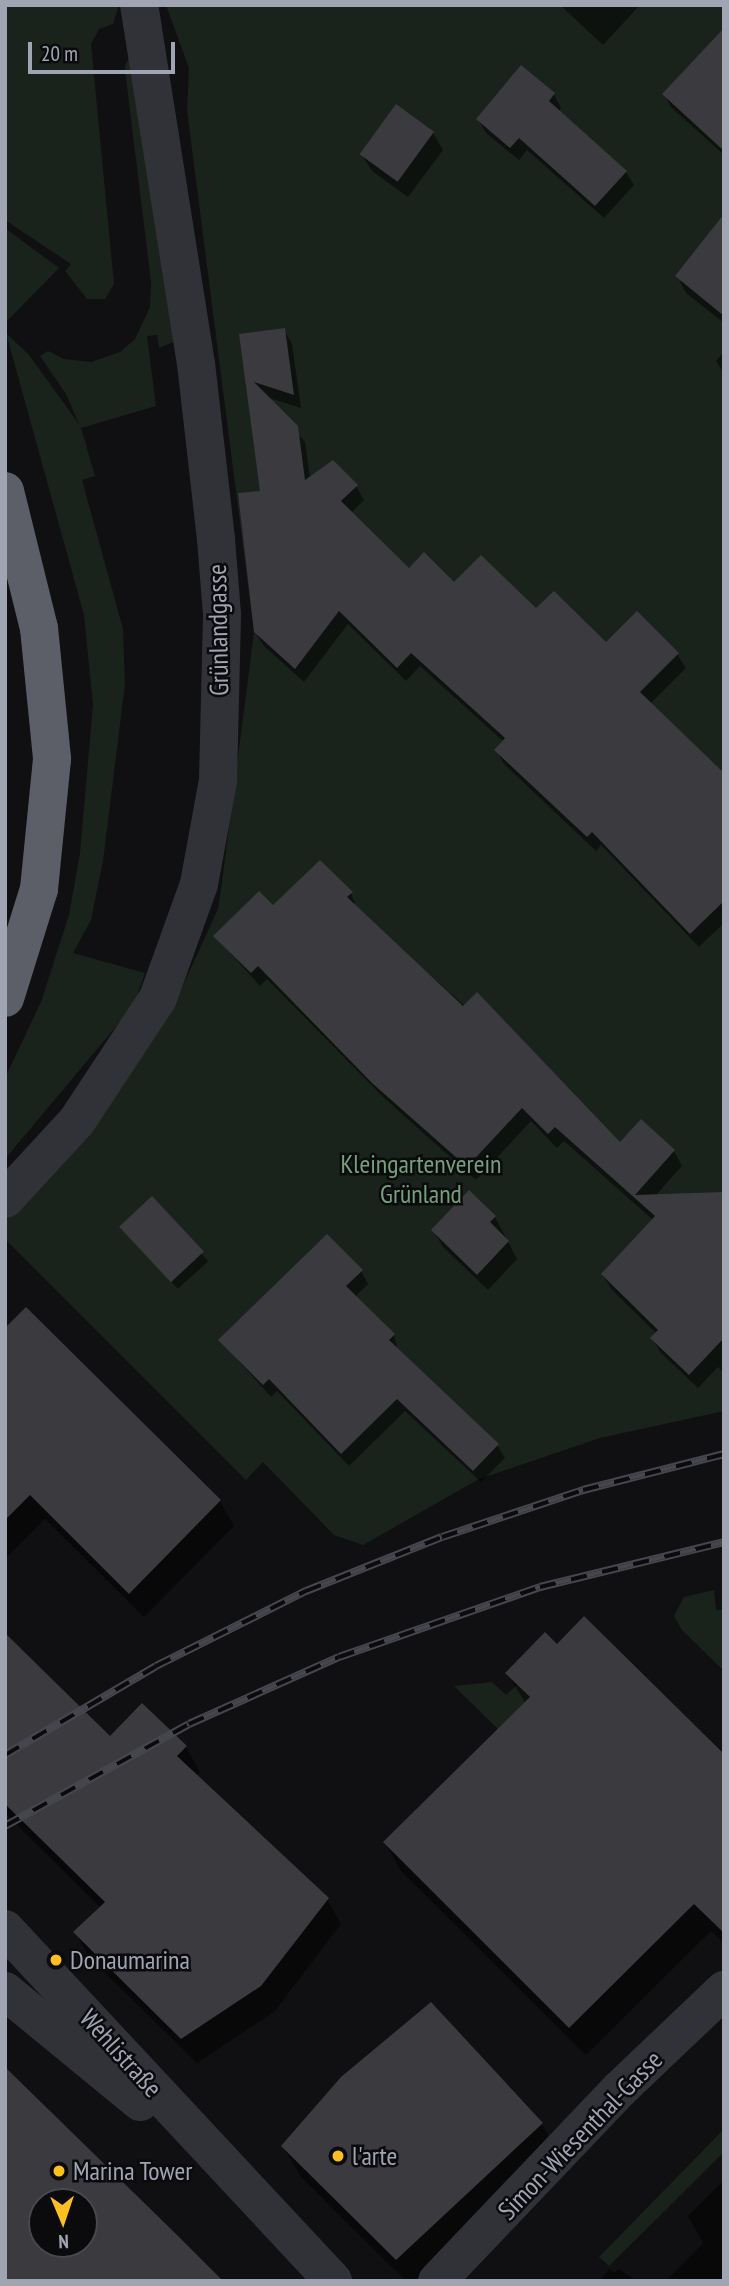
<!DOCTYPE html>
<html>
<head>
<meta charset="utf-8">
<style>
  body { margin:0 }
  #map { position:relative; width:729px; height:2286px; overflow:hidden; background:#101012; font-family:"PT Sans Narrow",sans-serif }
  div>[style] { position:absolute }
  .green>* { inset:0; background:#1a221c }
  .shadow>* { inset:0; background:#0007; transform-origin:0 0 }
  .building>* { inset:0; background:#3a3a3f; transform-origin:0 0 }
  .minor>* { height:38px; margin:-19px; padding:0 19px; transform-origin:19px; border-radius:19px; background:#313237 }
  .highway>* { height:38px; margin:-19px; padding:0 19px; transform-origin:19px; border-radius:19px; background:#5d5f68 }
  .rail>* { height:8px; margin-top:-4px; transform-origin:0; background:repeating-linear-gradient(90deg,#0b0b0d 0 16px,#46474e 0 32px); box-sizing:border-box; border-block:2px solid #46474e }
  .dots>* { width:19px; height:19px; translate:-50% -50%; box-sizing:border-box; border:4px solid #0b0b0d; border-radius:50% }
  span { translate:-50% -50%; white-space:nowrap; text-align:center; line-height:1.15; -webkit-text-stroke:5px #0b0b0d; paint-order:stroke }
  .street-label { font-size:26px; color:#a0a5b3 }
  .park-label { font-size:26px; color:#76a07b }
  .poi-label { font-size:26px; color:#a0a5b3 }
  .left { translate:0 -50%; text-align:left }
  .frame { position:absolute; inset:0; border:7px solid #a0a5b3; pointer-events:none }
  .north { position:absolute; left:28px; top:2188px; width:70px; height:70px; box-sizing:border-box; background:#0b0b0d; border:2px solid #47494f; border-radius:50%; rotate:178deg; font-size:19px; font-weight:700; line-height:28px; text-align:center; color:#a0a5b3 }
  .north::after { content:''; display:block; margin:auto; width:24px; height:32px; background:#fbc01f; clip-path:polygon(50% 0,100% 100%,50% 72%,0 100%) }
  .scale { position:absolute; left:28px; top:42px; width:147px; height:32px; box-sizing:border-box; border:4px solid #a0a5b3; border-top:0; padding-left:9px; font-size:21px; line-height:24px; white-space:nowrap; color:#a0a5b3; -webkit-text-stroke:5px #0b0b0d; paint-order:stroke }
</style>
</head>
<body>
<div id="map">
  <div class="green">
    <i style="clip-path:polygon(5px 5px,119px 5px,113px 24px,99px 29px,91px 44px,114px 284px,105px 299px,87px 299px,65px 271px,71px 264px,5px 220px)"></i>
    <i style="clip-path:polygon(166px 5px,724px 5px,724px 1411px,600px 1438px,479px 1479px,363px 1545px,334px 1535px,263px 1462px,246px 1480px,5px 1239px,5px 1221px,59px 1165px,179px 994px,218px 909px,221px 890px,254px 632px,187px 110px,189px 68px)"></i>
    <i style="clip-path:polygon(130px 57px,176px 341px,159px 348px,157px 335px,147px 336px,156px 406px,81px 428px,95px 476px,82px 480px,123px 629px,125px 684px,103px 861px,91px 920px,73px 953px,145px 973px,134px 1005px,5px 1159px,5px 1078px,41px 1002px,69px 915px,80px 853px,93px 705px,84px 615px,6px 333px,29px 355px,79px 424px,66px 394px,40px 356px,48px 351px,64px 359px,91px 362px,120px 352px,135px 339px,150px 307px,151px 282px,126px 78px,125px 65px)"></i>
    <i style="clip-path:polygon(5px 228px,59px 268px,5px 323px)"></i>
    <i style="clip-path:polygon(714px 1590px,716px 1610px,724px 1610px,724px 1671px,682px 1630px,674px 1616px,684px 1597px)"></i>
    <i style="clip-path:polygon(492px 1682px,506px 1695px,517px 1685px,548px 1715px,627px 1855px,454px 1686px)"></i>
    <i style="clip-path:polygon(724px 2129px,724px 2152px,609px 2266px,599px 2257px)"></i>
  </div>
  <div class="shadow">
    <i style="clip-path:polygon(560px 5px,640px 5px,603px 45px)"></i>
    <i style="clip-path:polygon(724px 31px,724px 155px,671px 107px,664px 94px)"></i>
    <i style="clip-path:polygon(554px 95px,561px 108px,559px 111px,626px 172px,634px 185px,604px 218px,527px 150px,519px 160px,486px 133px,478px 119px)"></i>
    <i style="clip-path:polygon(433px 133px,443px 150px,408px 197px,372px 171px,362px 155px)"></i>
    <i style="clip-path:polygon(724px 259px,724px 323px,686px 293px,677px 276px)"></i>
    <i style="clip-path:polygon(284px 330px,292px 344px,301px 408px,266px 397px,305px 442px,310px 478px,356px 486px,364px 500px,351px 513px,409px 571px,536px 610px,606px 645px,677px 654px,686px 668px,650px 704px,724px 775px,724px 923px,699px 947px,601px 845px,596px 851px,504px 764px,496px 750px,504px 742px,420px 666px,406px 681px,348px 624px,304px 682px,264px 646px,255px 632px,262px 493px,241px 336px)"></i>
    <i style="clip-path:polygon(724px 352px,724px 374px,716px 361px)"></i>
    <i style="clip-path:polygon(351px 893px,357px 910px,620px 1144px,641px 1121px,674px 1151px,682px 1166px,655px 1196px,724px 1200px,724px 1373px,718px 1367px,698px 1388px,661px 1353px,652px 1338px,657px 1334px,611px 1289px,603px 1275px,653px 1220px,564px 1141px,557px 1148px,531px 1121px,476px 1180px,383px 1097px,267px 979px,260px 986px,215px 936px,273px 908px)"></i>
    <i style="left:152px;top:1199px;width:84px;height:41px;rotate:48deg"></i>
    <i style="clip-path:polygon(495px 1217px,517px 1259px,488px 1290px,443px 1247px,433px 1230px)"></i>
    <i style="clip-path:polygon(361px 1271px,368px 1284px,355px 1297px,394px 1335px,398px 1351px,497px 1445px,505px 1458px,481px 1482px,405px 1411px,349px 1466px,277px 1391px,271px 1397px,220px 1340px)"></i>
    <i style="clip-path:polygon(26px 1309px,220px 1501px,234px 1526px,144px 1617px,45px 1519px,5px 1559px,5px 1330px)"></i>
    <i style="clip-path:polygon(5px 1635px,110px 1739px,186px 1747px,200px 1772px,196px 1776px,327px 1899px,341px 1924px,275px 2011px,197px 2063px,89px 1957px,75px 1932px,101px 1908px,5px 1813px)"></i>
    <i style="clip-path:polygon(557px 1647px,724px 1757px,724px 1943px,711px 1931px,586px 2055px,401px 1871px,385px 1843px,526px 1704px,507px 1673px)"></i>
    <i style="clip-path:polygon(431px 2004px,542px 2124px,559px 2155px,423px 2281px,406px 2281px,301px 2177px,283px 2146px)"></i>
    <i style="clip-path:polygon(724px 2180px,724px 2281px,666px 2281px,703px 2243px,688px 2216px)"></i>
    <i style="clip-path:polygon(609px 2269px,614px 2273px,619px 2269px,637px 2281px,599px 2281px)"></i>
  </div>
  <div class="building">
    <i style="clip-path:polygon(724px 28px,724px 151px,662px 94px)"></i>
    <i style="clip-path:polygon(521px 65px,555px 93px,549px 101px,627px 171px,595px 206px,519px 138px,510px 148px,476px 119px)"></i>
    <i style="left:396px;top:104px;width:47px;height:62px;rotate:36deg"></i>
    <i style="clip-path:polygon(724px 214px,724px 316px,675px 276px)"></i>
    <i style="clip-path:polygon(285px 328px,294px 395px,254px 382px,298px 426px,305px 480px,333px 460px,358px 485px,341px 501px,409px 568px,424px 552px,454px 582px,481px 555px,536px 608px,554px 591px,606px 642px,637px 611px,679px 653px,640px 692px,724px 773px,724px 901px,690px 934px,592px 832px,587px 837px,494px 750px,505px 738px,411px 653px,397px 668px,339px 611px,295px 669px,254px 632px,238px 493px,260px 491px,239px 334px)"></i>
    <i style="clip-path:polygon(320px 860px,353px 892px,347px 897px,463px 1006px,477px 992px,620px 1142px,641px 1119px,675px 1150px,635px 1195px,724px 1192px,724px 1338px,689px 1375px,650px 1338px,658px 1330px,601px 1274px,655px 1216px,555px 1127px,548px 1134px,522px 1108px,467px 1167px,372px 1083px,258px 966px,251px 973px,213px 936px,259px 891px,273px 905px)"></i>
    <i style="clip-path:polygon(469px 1190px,496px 1216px,490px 1222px,509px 1241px,477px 1275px,431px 1230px)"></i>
    <i style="left:152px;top:1196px;width:76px;height:45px;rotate:47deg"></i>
    <i style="clip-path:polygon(327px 1234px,363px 1270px,346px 1286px,395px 1334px,389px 1340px,499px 1444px,473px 1471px,397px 1399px,341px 1454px,269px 1379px,263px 1385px,218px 1340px)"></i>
    <i style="clip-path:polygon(26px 1307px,221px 1500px,129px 1594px,30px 1495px,5px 1520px,5px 1328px)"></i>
    <i style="clip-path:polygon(584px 1616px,724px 1754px,724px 1933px,694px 1904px,569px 2028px,383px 1842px,530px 1697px,505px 1673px,545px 1632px,557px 1644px)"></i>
    <i style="clip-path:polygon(5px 1633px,110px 1736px,142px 1703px,187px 1746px,177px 1756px,329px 1898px,261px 1986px,181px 2039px,73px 1932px,105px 1902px,5px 1804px)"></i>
    <i style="clip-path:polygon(431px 2002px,543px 2123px,396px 2260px,281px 2146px,341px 2077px)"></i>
    <i style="clip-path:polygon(evenodd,5px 2067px,176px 2234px,223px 2281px,5px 2281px,5px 2067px,42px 2202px,84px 2202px,84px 2244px,42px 2244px,42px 2202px)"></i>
  </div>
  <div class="minor">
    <i style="left:5px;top:1199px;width:106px;rotate:-47.3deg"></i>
    <i style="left:77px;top:1121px;width:147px;rotate:-56.6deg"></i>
    <i style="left:158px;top:998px;width:121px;rotate:-70.2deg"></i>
    <i style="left:199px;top:884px;width:106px;rotate:-79.6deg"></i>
    <i style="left:218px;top:780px;width:166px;rotate:-88.6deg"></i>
    <i style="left:222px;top:614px;width:75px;rotate:-94.6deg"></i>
    <i style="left:216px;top:539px;width:176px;rotate:-96.5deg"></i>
    <i style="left:196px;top:364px;width:363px;rotate:-99deg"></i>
    <i style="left:5px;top:1929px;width:481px;rotate:47deg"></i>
    <i style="left:5px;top:1991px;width:175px;rotate:39.4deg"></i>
    <i style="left:437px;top:2281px;width:265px;rotate:-46.4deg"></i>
    <i style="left:620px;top:2089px;width:144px;rotate:-43.6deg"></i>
  </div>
  <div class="highway">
    <i style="left:5px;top:491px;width:141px;rotate:76.1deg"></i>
    <i style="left:39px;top:628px;width:132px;rotate:84.3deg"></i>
    <i style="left:52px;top:759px;width:131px;rotate:95.7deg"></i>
    <i style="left:39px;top:889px;width:114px;rotate:107.3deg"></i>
  </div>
  <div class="rail">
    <i style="left:5px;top:1755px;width:175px;rotate:-30.5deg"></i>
    <i style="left:156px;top:1666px;width:168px;rotate:-26.6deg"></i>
    <i style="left:306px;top:1591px;width:146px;rotate:-21.7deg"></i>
    <i style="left:442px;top:1537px;width:149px;rotate:-18.4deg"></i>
    <i style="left:583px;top:1490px;width:146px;rotate:-14.3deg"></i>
    <i style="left:5px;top:1826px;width:210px;rotate:-29deg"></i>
    <i style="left:189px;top:1724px;width:164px;rotate:-24.1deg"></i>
    <i style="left:339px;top:1657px;width:213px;rotate:-19.2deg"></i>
    <i style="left:540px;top:1587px;width:189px;rotate:-13.7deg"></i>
  </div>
  <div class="dots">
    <i style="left:56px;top:1960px;background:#fbc01f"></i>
    <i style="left:338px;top:2156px;background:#fbc01f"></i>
    <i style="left:59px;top:2171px;background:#fbc01f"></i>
  </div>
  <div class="street-label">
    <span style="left:218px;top:630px;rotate:-91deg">Grünlandgasse</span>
    <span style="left:121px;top:2053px;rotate:48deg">Wehlistraße</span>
    <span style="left:580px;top:2135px;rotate:-46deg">Simon-Wiesenthal-Gasse</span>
  </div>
  <div class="park-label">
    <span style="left:421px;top:1179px">Kleingartenverein<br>Grünland</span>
  </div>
  <div class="poi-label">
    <span class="left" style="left:70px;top:1960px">Donaumarina</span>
    <span class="left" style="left:352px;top:2156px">l'arte</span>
    <span class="left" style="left:73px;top:2171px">Marina Tower</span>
  </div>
  <div class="frame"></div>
  <div class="north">N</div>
  <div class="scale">20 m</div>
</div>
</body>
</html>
